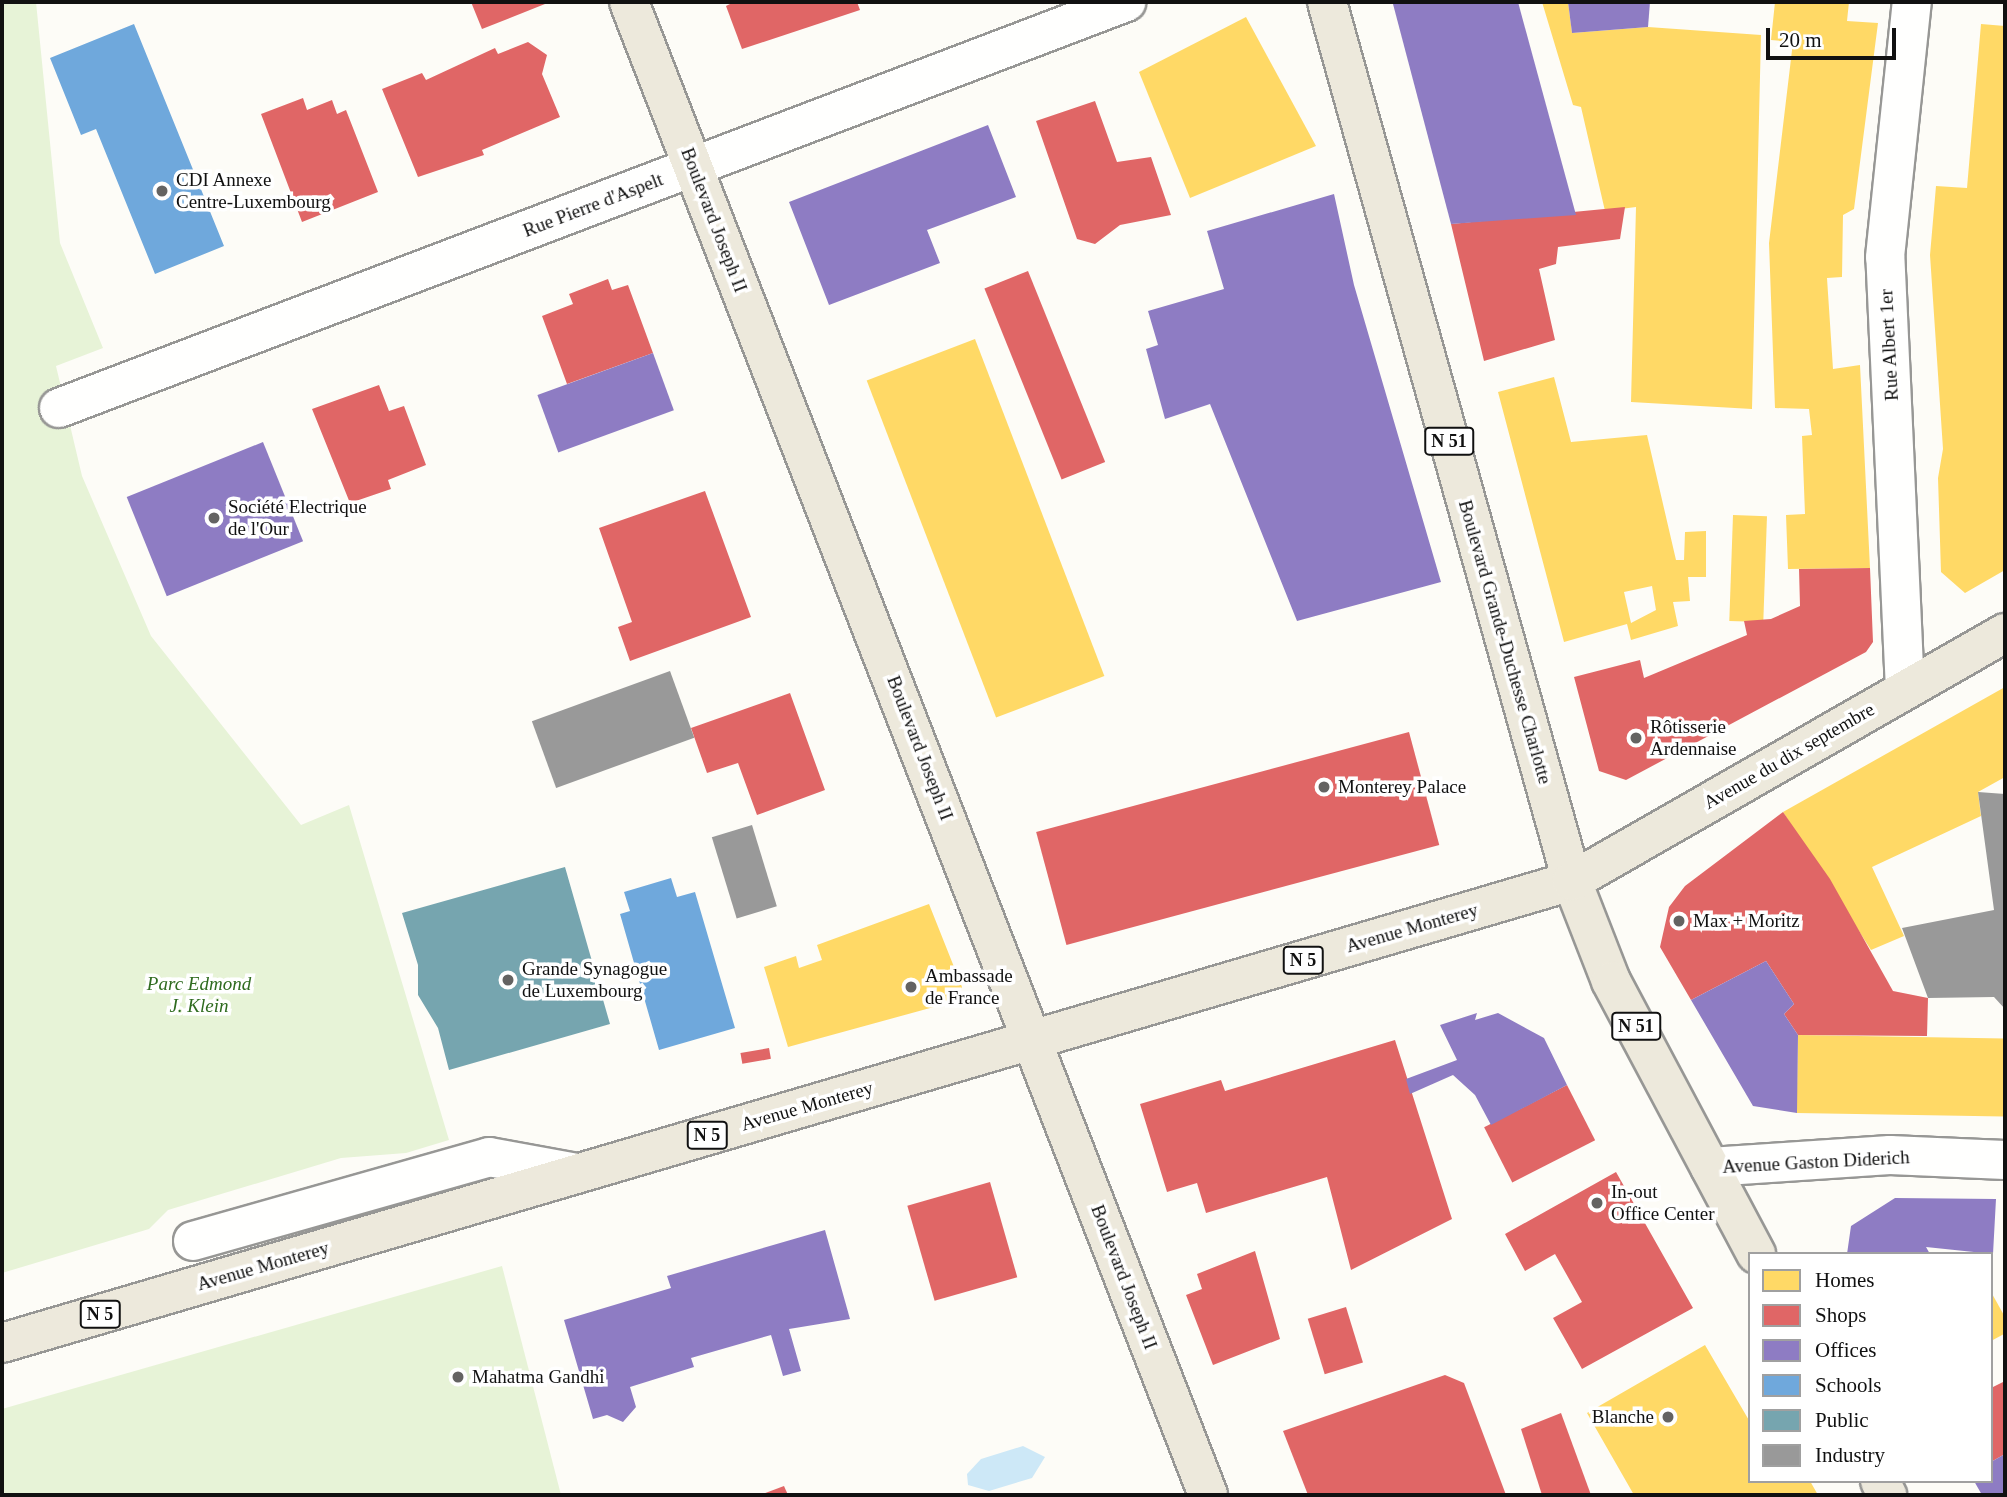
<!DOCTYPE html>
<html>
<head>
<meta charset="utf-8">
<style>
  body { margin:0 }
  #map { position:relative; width:2007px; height:1497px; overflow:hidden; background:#fdfcf7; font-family:Georgia,serif }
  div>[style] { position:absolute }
  .green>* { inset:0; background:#e7f3d7 }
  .water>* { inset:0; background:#cde8f7 }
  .homes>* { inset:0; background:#ffd966; transform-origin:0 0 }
  .shops>* { inset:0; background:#e06666; transform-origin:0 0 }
  .offices>* { inset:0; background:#8e7cc3; transform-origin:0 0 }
  .schools>* { inset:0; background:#6fa8dc }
  .public>* { inset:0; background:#76a5af }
  .industry>* { inset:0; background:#999; transform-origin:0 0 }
  .roads { filter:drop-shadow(2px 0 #979795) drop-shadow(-2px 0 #979795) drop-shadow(0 2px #979795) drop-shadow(0 -2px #979795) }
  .minor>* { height:38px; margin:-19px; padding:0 19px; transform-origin:19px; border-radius:19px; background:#fffffe }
  .major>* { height:38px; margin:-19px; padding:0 19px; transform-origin:19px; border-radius:19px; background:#ede9dc }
  .dots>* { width:19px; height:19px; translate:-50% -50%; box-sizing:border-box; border:4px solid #fff; border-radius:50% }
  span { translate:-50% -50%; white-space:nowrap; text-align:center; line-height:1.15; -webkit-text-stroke:7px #fff; paint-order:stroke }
  .shield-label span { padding:2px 5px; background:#fff; border:2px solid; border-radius:5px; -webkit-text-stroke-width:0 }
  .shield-label { font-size:18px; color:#111; font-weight:700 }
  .poi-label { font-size:19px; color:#111 }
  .left { translate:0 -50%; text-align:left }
  .right { translate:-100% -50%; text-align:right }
  .street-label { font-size:19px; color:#111 }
  .park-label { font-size:19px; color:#2f6b1f; font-style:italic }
  .frame { position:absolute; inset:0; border:4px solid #111; pointer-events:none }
  .legend { position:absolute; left:1748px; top:1252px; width:245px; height:231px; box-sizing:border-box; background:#fff; border:2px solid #a0a0a0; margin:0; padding:9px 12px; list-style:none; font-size:21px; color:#111 }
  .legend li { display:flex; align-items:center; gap:14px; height:35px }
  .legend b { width:35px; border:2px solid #a0a0a0 }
  .scale { position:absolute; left:1766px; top:28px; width:130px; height:32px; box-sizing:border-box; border:4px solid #111; border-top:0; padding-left:9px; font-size:21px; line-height:24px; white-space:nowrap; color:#111; -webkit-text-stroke:5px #fff; paint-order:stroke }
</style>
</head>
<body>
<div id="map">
  <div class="green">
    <i style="clip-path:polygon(2px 2px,36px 2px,60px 243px,103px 348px,56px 366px,82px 476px,151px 636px,301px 825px,349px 805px,449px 1140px,406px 1153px,341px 1158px,168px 1210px,149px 1229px,2px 1273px)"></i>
    <i style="clip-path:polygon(502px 1266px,561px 1495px,2px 1495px,2px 1409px)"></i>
  </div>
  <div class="water">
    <i style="clip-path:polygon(1023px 1446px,1045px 1457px,1032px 1478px,989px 1491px,968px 1485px,967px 1474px,981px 1459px)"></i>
  </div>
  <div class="homes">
    <i style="clip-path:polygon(1542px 2px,1568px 2px,1572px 33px,1648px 27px,1761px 35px,1752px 409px,1631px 402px,1636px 207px,1605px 211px,1581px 107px,1573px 105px)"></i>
    <i style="clip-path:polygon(1775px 2px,1849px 2px,1847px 21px,1878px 23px,1854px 209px,1843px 215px,1842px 277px,1827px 278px,1833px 369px,1860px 365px,1870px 568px,1788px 569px,1786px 515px,1805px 514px,1802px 436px,1812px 435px,1809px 409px,1775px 408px,1769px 243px,1793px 42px,1771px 40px)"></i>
    <i style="clip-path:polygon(1246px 17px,1316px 146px,1190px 198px,1139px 72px)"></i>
    <i style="clip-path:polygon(1981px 24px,2005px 26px,2005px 570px,1965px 593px,1941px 572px,1938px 478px,1943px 449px,1930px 255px,1936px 186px,1967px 188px)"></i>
    <i style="left:975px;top:339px;width:361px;height:116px;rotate:69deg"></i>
    <i style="clip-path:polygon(evenodd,1554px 377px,1571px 442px,1647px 435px,1676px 560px,1684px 560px,1685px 532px,1706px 531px,1706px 577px,1688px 577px,1690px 601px,1673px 602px,1678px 626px,1631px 640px,1627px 624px,1564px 642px,1498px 392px,1554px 377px,1652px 586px,1656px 610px,1631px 623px,1624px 592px,1652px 586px)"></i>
    <i style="left:1733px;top:515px;width:34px;height:106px;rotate:2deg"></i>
    <i style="clip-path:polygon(2005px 687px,2005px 777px,1978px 792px,1981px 816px,1872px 867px,1904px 936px,1871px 950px,1783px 812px)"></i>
    <i style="clip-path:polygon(929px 904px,962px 987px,952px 1002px,788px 1047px,764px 967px,796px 956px,799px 968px,822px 960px,817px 945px)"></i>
    <i style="left:1798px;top:1035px;width:207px;height:78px;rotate:1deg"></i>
    <i style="clip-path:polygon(1991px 1292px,2005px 1317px,2004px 1334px,1991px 1341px)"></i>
    <i style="clip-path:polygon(1705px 1345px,1750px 1422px,1750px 1481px,1810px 1481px,1818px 1495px,1634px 1495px,1587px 1413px)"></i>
  </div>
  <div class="shops">
    <i style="clip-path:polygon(471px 2px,550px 2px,482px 29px)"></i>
    <i style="clip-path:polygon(734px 2px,857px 2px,860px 10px,742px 49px,726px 6px)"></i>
    <i style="clip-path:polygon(528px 42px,547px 55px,542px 74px,560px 117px,482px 150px,484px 155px,418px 177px,382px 89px,422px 73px,426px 80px,495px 48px,498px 54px)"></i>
    <i style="clip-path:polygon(303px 98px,307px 110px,332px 100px,337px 114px,346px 110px,378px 192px,302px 222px,261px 114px)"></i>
    <i style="clip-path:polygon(1095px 101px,1117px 162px,1151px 157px,1171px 215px,1120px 225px,1095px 244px,1077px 239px,1036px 121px)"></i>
    <i style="clip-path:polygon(1625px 207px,1620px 239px,1558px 247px,1556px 264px,1539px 269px,1555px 340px,1484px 361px,1451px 224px)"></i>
    <i style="left:1028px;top:271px;width:206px;height:47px;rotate:68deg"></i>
    <i style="clip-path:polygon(608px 279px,612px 290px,628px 285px,653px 353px,567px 384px,542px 316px,573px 304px,569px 294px)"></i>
    <i style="clip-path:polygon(379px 385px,389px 411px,404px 406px,426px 465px,388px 480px,391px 489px,350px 503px,312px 409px)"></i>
    <i style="clip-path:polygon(705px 491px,751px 617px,630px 661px,618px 627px,632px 622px,599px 528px)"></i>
    <i style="clip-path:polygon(1870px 568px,1873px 642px,1866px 652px,1626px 780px,1599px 771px,1574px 677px,1640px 660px,1644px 678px,1747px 635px,1744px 621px,1771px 619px,1800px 606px,1799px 569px)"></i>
    <i style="clip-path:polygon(790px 693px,825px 790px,757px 815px,738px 763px,707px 773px,691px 728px)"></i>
    <i style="left:1409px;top:732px;width:117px;height:386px;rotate:75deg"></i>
    <i style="clip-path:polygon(1783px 812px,1830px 879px,1893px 991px,1928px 998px,1927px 1036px,1798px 1035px,1784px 1014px,1794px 1004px,1766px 961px,1691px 1000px,1660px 947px,1669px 907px,1685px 886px)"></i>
    <i style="clip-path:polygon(1395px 1040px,1452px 1219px,1351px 1270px,1327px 1177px,1206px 1213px,1197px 1183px,1167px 1192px,1140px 1104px,1221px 1080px,1225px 1091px)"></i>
    <i style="left:769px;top:1048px;width:11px;height:29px;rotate:80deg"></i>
    <i style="left:1567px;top:1085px;width:62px;height:93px;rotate:63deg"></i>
    <i style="clip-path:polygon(1616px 1172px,1693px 1308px,1582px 1369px,1553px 1318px,1582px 1302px,1555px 1254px,1525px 1271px,1505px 1234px)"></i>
    <i style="left:990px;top:1182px;width:99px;height:86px;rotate:74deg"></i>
    <i style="clip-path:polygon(1255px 1251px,1280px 1339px,1213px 1365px,1186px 1295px,1202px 1289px,1197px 1274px)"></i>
    <i style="left:1346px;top:1307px;width:58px;height:40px;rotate:73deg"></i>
    <i style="clip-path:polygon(1445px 1375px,1464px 1383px,1506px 1495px,1308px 1495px,1283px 1431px)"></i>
    <i style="clip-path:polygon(2005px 1381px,2005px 1454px,1991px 1462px,1991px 1388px)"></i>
    <i style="clip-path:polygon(1561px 1413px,1591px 1495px,1542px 1495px,1521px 1429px)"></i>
    <i style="clip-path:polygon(784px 1486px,788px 1495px,760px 1495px)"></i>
  </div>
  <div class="offices">
    <i style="clip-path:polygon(1518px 2px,1576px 215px,1451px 224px,1393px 4px)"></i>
    <i style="clip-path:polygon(1568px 2px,1650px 2px,1648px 27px,1572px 33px)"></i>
    <i style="clip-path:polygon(988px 125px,1016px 197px,927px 230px,940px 263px,829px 305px,789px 202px)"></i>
    <i style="clip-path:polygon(1334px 194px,1354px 285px,1441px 582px,1297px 621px,1210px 404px,1165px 419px,1146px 349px,1158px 345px,1148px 311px,1224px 289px,1207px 231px)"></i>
    <i style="left:653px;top:353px;width:61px;height:123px;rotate:70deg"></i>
    <i style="left:263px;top:442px;width:107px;height:147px;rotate:68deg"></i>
    <i style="clip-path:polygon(1766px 961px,1794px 1004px,1784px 1014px,1798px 1035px,1797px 1113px,1753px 1106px,1691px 1000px)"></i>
    <i style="clip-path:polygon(1477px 1013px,1475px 1020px,1498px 1013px,1544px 1038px,1567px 1085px,1491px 1125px,1475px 1095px,1453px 1075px,1410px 1094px,1406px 1079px,1457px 1060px,1440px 1025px)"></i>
    <i style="clip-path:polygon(1895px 1198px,1996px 1199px,1993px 1254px,1926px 1247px,1930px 1254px,1847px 1254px,1851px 1226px)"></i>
    <i style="clip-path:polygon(825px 1230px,850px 1319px,789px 1329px,801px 1371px,783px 1376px,771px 1335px,691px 1358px,694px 1367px,630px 1387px,636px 1407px,623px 1422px,607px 1415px,593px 1419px,564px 1320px,671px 1288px,667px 1276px)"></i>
    <i style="clip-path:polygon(2005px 1454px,2005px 1495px,1982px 1495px,1974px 1481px,1991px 1481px,1991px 1462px)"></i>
  </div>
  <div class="schools">
    <i style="clip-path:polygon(134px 24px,224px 246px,155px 274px,96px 129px,81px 135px,50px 58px)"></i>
    <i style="clip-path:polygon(671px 878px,677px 897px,695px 892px,735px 1028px,659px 1050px,620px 914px,630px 911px,624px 892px)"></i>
  </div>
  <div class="public">
    <i style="clip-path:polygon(565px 867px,610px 1024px,449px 1070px,438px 1028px,418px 995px,418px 965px,402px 913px)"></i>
  </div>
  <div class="industry">
    <i style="left:670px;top:671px;width:71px;height:147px;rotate:70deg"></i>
    <i style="clip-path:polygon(1978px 792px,2005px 794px,2005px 1009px,1994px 997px,1928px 998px,1902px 928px,1994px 910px)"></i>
    <i style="left:752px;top:825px;width:85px;height:42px;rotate:73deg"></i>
  </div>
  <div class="roads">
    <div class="minor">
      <i style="left:59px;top:408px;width:1142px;rotate:-20.83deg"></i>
      <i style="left:1905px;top:690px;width:433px;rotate:-92.6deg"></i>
      <i style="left:1885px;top:257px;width:256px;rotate:-84deg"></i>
      <i style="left:1710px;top:1167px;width:180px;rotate:-3.8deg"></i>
      <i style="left:1890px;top:1155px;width:115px;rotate:2.5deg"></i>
      <i style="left:193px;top:1241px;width:308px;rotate:-15.8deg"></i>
      <i style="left:489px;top:1157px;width:89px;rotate:10.3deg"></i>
    </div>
    <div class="major">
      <i style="left:629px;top:2px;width:1601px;rotate:68.8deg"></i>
      <i style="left:1327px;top:2px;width:913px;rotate:74.43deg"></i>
      <i style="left:1572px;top:881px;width:107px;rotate:68.7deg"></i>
      <i style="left:1611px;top:981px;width:309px;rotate:62deg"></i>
      <i style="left:2px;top:1343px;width:1637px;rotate:-16.4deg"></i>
      <i style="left:1572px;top:881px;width:499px;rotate:-29.8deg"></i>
      <i style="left:1880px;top:1481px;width:16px;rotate:63deg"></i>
    </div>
  </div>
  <div class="dots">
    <i style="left:162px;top:191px;background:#646362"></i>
    <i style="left:214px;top:518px;background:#646362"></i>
    <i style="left:1636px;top:738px;background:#646362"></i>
    <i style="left:1324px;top:787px;background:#646362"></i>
    <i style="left:1679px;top:921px;background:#646362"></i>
    <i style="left:508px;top:980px;background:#646362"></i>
    <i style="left:911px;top:987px;background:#646362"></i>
    <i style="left:1597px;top:1203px;background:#646362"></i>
    <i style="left:458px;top:1377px;background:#646362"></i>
    <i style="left:1668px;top:1417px;background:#646362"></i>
  </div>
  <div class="shield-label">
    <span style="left:1449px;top:441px">N 51</span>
    <span style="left:1303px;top:960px">N 5</span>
    <span style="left:1636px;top:1026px">N 51</span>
    <span style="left:707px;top:1135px">N 5</span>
    <span style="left:100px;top:1314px">N 5</span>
  </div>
  <div class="poi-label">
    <span class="left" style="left:176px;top:191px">CDI Annexe<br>Centre-Luxembourg</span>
    <span class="left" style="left:228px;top:518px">Société Electrique<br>de l'Our</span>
    <span class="left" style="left:1650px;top:738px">Rôtisserie<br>Ardennaise</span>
    <span class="left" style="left:1338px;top:787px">Monterey Palace</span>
    <span class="left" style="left:1693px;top:921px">Max + Moritz</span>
    <span class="left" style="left:522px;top:980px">Grande Synagogue<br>de Luxembourg</span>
    <span class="left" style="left:925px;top:987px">Ambassade<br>de France</span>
    <span class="left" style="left:1611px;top:1203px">In-out<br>Office Center</span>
    <span class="left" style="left:472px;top:1377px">Mahatma Gandhi</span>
    <span class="right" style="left:1654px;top:1417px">Blanche</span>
  </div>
  <div class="street-label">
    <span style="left:593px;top:205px;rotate:-21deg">Rue Pierre d'Aspelt</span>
    <span style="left:714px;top:220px;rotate:69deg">Boulevard Joseph II</span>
    <span style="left:1889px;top:345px;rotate:-93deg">Rue Albert 1er</span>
    <span style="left:1505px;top:642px;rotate:74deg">Boulevard Grande-Duchesse Charlotte</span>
    <span style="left:920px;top:748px;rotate:69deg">Boulevard Joseph II</span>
    <span style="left:1789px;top:756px;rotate:-30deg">Avenue du dix septembre</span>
    <span style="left:1412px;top:928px;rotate:-16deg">Avenue Monterey</span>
    <span style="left:807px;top:1106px;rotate:-16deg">Avenue Monterey</span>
    <span style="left:1816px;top:1162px;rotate:-3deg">Avenue Gaston Diderich</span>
    <span style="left:263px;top:1266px;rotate:-16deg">Avenue Monterey</span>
    <span style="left:1124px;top:1277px;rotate:69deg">Boulevard Joseph II</span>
  </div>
  <div class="park-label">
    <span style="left:199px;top:995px">Parc Edmond<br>J. Klein</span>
  </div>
  <div class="frame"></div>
  <ul class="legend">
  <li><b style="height:19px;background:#ffd966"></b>Homes</li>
  <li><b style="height:19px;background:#e06666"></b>Shops</li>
  <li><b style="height:19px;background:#8e7cc3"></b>Offices</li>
  <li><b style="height:19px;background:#6fa8dc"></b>Schools</li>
  <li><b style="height:19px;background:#76a5af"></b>Public</li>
  <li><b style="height:19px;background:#999"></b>Industry</li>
  </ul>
  <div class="scale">20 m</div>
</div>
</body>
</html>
